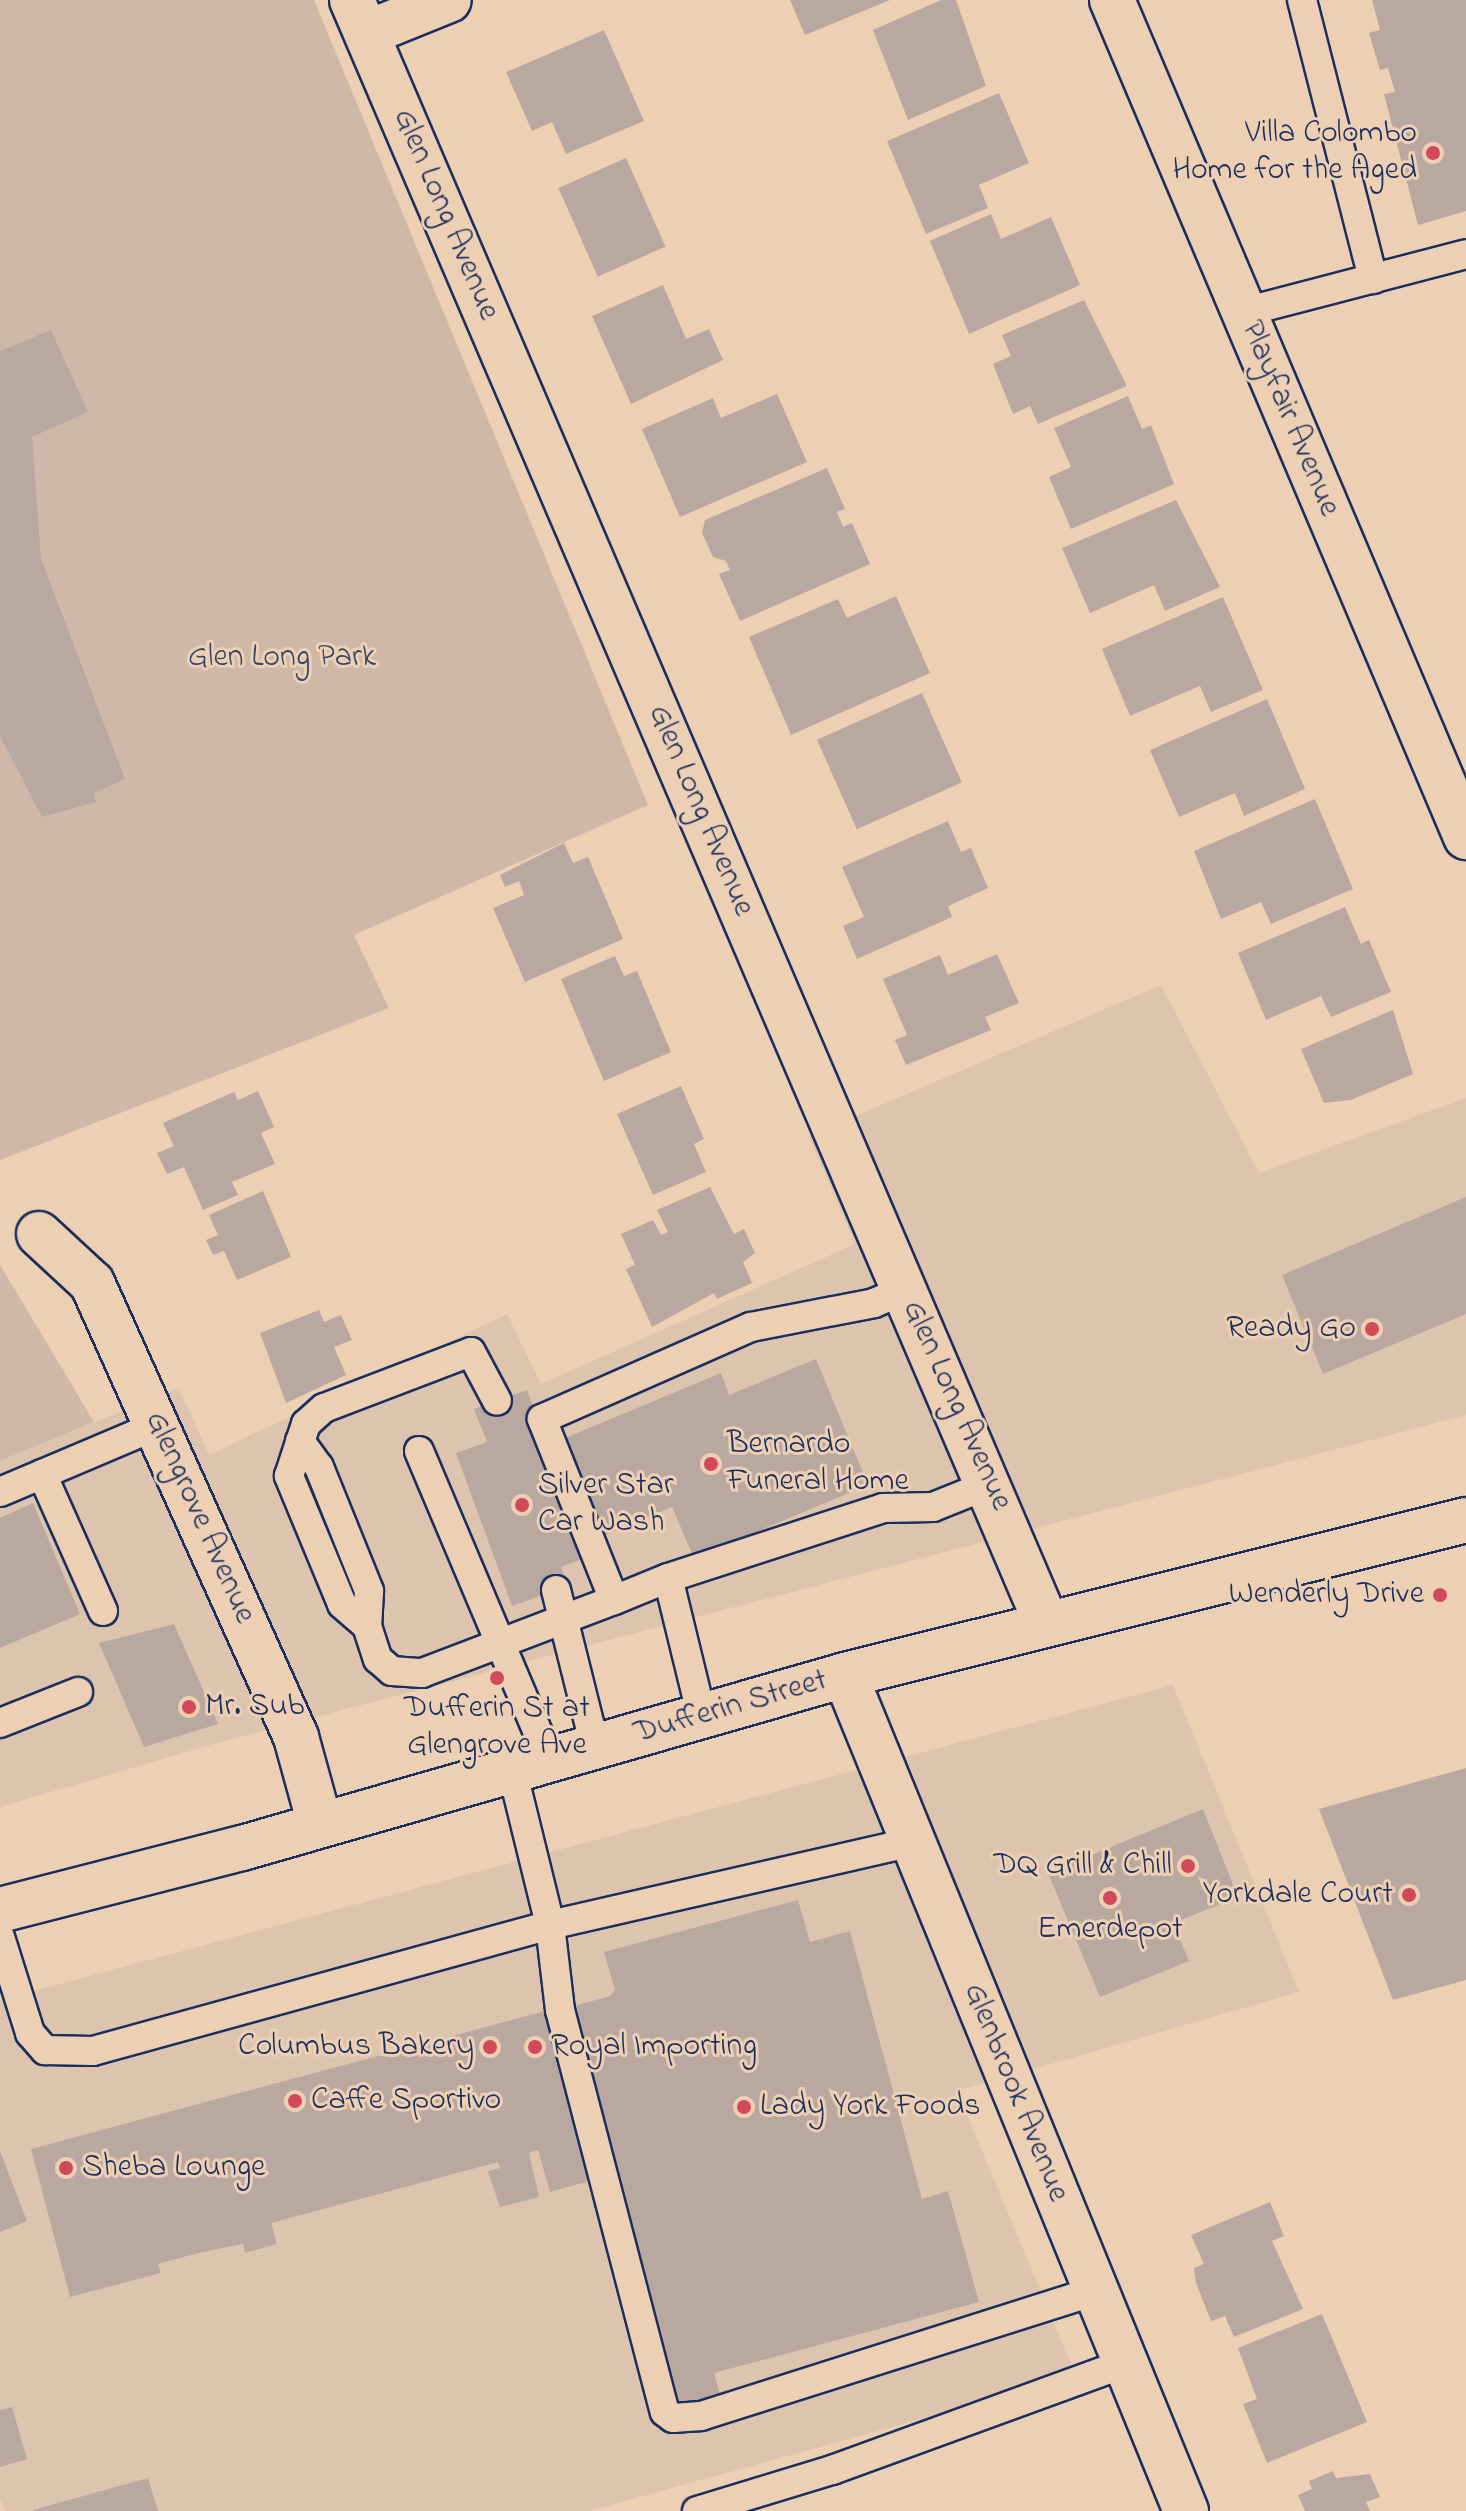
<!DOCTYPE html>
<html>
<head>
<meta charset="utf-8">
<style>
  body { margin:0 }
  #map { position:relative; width:1466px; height:2511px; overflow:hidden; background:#edd0b4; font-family:"Indie Flower",sans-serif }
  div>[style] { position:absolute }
  .built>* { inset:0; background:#ddc4ae }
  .green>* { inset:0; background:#cfb8a8 }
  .building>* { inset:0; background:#b9a89f; transform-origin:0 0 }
  .roads { filter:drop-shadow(2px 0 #1b2f5e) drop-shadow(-2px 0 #1b2f5e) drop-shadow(0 2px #1b2f5e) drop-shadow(0 -2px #1b2f5e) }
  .service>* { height:28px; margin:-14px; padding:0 14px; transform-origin:14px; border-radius:14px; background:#edd0b4 }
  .minor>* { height:44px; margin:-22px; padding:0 22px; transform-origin:22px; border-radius:22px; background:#edd0b4 }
  .secondary>* { height:44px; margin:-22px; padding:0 22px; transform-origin:22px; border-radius:22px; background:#edd0b4 }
  .dots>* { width:22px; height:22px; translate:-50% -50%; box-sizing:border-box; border:4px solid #edd0b4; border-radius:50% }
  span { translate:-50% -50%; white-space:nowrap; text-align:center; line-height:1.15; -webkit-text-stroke:6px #edd0b4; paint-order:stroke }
  .poi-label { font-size:32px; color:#1b2f5e }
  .right { translate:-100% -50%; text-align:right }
  .left { translate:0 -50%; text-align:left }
  .street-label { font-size:32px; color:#1b2f5e }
  .park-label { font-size:32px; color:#364469 }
</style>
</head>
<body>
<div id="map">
  <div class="built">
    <i style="clip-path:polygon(1161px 985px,1259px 1173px,1466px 1098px,1466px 1415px,217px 1743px,0 1807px,0 1461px,179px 1388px,209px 1455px,507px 1314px,541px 1384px,855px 1244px,809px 1136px)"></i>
    <i style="clip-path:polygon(1173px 1685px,1299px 1992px,957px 2091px,1076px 2376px,589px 2511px,5px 2511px,0 2499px,0 2000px)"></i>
  </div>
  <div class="green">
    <i style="clip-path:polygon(0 0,314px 0,648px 805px,354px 935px,389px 1008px,0 1160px)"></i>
    <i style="clip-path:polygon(0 1265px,94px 1422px,0 1461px)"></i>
  </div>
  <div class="building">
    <i style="clip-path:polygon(790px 0,890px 0,805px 35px)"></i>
    <i style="clip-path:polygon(941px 0,956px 0,986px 86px,908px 120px,873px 30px)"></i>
    <i style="clip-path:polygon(1372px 0,1466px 0,1466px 211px,1418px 225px,1384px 94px,1395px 92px,1388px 68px,1380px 70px,1369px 33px,1380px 30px)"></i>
    <i style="clip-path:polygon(604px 30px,644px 121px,566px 154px,552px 122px,532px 131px,506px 72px)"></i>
    <i style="clip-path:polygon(999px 93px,1029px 163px,979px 185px,988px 208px,926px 234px,887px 141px)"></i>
    <i style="left:626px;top:158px;width:97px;height:74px;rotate:66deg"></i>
    <i style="clip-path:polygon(991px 214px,1001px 239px,1051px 217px,1080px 285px,969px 334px,930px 241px)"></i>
    <i style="clip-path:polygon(663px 285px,686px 339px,709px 329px,723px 360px,631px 404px,592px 316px)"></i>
    <i style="clip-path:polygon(1084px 300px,1127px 386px,1038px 424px,1030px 406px,1013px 414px,993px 364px,1011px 356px,1002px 335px)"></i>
    <i style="clip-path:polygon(51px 330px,88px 412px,32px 437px,41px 559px,125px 779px,94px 793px,96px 802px,42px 817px,0 736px,0 351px)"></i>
    <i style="clip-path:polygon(777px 394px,807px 462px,680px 517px,642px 429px,713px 398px,721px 418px)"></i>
    <i style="clip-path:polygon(1128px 396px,1142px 429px,1151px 425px,1174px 484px,1071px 529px,1049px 477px,1071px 467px,1054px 428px)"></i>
    <i style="clip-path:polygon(827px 468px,845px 509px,837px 512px,843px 527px,852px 523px,870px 564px,740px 621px,719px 574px,730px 570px,726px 561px,713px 557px,702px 533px,705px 520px)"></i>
    <i style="clip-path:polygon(1176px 500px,1220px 587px,1165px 611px,1154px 585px,1090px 613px,1062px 548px)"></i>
    <i style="clip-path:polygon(896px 596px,930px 673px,791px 735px,749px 637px,838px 599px,847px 618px)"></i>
    <i style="clip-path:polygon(1223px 597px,1263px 690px,1211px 712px,1200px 686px,1130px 716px,1102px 649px)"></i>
    <i style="left:922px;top:693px;width:98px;height:115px;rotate:66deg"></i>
    <i style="clip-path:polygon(1267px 699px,1305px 789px,1244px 816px,1235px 793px,1179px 817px,1150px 750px)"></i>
    <i style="clip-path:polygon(1315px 799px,1353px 889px,1271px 924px,1261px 902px,1221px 919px,1194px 851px)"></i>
    <i style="clip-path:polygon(948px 821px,961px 852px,971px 848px,988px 888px,948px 906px,952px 917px,857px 959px,843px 926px,864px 917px,842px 867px)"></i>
    <i style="clip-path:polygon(564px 843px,573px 863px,588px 857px,623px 939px,525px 982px,493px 908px,524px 895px,519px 881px,505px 887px,500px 875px)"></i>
    <i style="clip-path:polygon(1345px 907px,1361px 944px,1369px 940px,1391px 992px,1331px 1017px,1321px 996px,1266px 1020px,1238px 953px)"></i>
    <i style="clip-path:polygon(997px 954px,1019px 1003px,985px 1017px,991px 1030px,906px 1065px,895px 1040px,907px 1035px,883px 979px,940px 955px,948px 975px)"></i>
    <i style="clip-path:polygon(615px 956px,624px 976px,637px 971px,671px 1052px,604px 1081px,561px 979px)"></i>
    <i style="clip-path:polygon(1393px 1010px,1413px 1074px,1351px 1100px,1324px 1103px,1301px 1049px)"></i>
    <i style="clip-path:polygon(681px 1086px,704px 1139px,694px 1144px,706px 1172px,653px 1195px,617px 1114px)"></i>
    <i style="clip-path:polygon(258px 1091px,274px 1127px,261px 1133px,275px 1164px,232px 1182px,238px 1195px,203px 1210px,184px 1167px,167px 1174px,157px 1153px,174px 1146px,163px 1123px,234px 1092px,238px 1100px)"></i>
    <i style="clip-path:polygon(710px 1187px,734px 1234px,744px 1229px,755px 1253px,743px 1262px,752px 1283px,717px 1299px,714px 1293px,652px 1327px,626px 1269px,635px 1265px,621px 1234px,653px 1220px,661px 1235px,668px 1232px,657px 1210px)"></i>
    <i style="clip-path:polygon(263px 1191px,291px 1257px,237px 1280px,224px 1251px,213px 1255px,206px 1240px,218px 1235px,209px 1215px)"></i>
    <i style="clip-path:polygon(1466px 1197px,1466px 1314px,1323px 1374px,1282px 1275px)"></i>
    <i style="clip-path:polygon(319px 1310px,324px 1322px,341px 1315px,352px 1340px,334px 1347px,346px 1375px,286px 1403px,260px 1333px)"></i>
    <i style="clip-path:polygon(816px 1359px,868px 1485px,694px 1558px,672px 1507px,593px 1540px,553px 1443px,721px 1373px,729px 1395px)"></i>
    <i style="clip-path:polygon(527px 1390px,588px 1557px,561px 1567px,568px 1586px,512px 1606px,456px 1453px,487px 1442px,474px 1409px)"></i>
    <i style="clip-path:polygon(33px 1503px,80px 1614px,0 1648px,0 1518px)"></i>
    <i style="clip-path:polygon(174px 1624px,218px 1724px,144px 1747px,99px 1643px)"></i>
    <i style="clip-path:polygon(1466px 1768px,1466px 1980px,1393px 2000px,1319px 1809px)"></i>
    <i style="clip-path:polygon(1203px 1809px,1238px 1897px,1173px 1923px,1189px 1961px,1100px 1997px,1048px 1873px)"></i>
    <i style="clip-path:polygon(798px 1900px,810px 1942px,850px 1931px,922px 2199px,948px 2191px,979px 2302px,714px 2373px,722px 2401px,673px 2414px,567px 2008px,610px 1996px,615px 1990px,604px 1952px)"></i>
    <i style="clip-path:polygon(549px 2010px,596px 2179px,550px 2192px,538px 2150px,529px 2153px,539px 2197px,500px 2207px,488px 2171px,500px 2168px,498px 2162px,271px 2223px,277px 2244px,245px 2253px,243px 2244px,198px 2253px,158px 2264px,161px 2273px,70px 2297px,31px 2149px)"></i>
    <i style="clip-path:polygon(0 2151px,27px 2221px,0 2232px)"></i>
    <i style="clip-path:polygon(1270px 2202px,1284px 2236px,1272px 2241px,1303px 2309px,1234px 2337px,1225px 2316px,1211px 2321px,1196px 2283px,1194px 2268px,1204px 2264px,1191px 2235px)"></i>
    <i style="clip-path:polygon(1322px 2314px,1367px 2422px,1267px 2463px,1243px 2404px,1257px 2399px,1238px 2348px)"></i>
    <i style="clip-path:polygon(12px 2407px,27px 2459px,0 2467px,0 2410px)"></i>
    <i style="clip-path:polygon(1333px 2471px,1336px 2478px,1370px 2474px,1380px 2497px,1366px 2502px,1370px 2511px,1305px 2511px,1298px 2495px,1312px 2489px,1309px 2481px)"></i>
    <i style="clip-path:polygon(148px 2478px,158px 2511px,33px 2511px,33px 2510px)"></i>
  </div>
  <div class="roads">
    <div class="service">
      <i style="left:1302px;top:0;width:288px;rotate:75.7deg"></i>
      <i style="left:1244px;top:312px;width:229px;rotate:-14.6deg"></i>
      <i style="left:300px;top:1441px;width:32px;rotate:54deg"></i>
      <i style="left:319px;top:1467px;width:134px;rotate:68deg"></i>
      <i style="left:369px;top:1591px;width:35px;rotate:93deg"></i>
      <i style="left:367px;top:1626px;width:35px;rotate:72deg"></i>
      <i style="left:378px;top:1659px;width:18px;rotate:41deg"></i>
      <i style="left:392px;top:1671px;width:30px;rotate:4deg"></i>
      <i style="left:422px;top:1673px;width:205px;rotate:-20.8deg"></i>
      <i style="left:419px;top:1451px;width:334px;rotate:67.1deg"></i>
      <i style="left:42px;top:1474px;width:150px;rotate:66deg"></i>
      <i style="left:0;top:1492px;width:172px;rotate:-23deg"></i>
      <i style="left:668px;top:1578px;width:226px;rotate:-18deg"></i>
      <i style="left:883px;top:1508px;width:50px;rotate:-1.1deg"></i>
      <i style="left:933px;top:1507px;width:59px;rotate:-21.8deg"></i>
      <i style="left:556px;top:1590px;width:161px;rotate:76deg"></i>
      <i style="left:367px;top:1626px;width:33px;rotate:-139deg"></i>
      <i style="left:342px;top:1604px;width:139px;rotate:-112.5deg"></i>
      <i style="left:289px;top:1476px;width:55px;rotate:-71.9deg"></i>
      <i style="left:306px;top:1424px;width:24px;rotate:-42deg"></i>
      <i style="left:324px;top:1408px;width:157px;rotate:-20.9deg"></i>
      <i style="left:471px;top:1352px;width:55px;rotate:62deg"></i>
      <i style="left:702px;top:1717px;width:143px;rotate:-103.7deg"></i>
      <i style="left:668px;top:1578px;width:58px;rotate:157.8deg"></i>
      <i style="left:614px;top:1600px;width:195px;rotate:-111.7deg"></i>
      <i style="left:542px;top:1419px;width:228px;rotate:-23.8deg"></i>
      <i style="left:751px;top:1327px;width:125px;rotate:-11deg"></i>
      <i style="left:874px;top:1303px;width:34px;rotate:-23deg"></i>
      <i style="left:0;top:1723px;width:84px;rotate:-21.7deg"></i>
      <i style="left:512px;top:1770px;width:160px;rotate:76.2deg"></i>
      <i style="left:550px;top:1925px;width:86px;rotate:83.3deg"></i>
      <i style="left:560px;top:2010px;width:415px;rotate:75.4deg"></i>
      <i style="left:665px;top:2412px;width:10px;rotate:37deg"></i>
      <i style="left:673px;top:2418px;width:28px;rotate:-4deg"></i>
      <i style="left:701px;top:2416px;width:414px;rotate:-17.6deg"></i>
      <i style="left:0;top:1937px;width:101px;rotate:72.6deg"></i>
      <i style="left:30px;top:2033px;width:23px;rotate:49deg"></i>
      <i style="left:45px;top:2050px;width:48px;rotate:1.2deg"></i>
      <i style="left:93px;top:2051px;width:474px;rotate:-15.4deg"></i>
      <i style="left:550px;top:1925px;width:372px;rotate:-12.9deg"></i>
      <i style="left:697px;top:2511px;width:141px;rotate:-16.9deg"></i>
      <i style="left:832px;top:2470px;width:313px;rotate:-20deg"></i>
    </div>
    <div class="minor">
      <i style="left:352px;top:0;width:1764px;rotate:66.84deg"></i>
      <i style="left:1112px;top:0;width:909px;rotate:67.07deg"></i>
      <i style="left:367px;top:33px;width:88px;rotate:-21.9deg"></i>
      <i style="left:39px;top:1234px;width:72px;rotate:42.8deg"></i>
      <i style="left:92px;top:1283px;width:498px;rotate:65.8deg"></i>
      <i style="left:296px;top:1737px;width:90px;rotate:74.6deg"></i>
      <i style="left:845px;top:1675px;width:903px;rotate:67.81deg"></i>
    </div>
    <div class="secondary">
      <i style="left:0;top:1910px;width:250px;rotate:-14.4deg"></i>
      <i style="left:242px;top:1848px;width:627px;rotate:-16.01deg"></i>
      <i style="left:845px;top:1675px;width:640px;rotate:-14.01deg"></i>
    </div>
  </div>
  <div class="dots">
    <i style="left:1433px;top:153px;background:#d1495b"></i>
    <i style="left:1372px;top:1329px;background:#d1495b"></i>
    <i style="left:711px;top:1464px;background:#d1495b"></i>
    <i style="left:522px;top:1505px;background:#d1495b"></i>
    <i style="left:1440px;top:1595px;background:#d1495b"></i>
    <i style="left:497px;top:1678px;background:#d1495b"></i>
    <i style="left:189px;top:1707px;background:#d1495b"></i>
    <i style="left:1188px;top:1866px;background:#d1495b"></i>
    <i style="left:1409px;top:1895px;background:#d1495b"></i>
    <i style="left:1110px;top:1898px;background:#d1495b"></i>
    <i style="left:490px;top:2047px;background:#d1495b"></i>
    <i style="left:535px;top:2047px;background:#d1495b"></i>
    <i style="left:295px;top:2101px;background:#d1495b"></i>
    <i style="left:744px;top:2107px;background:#d1495b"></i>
    <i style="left:66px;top:2168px;background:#d1495b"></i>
  </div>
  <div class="poi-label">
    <span class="right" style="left:1417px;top:153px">Villa Colombo<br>Home for the Aged</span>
    <span class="right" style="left:1356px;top:1329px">Ready Go</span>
    <span class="left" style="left:727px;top:1464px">Bernardo<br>Funeral Home</span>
    <span class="left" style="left:538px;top:1505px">Silver Star<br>Car Wash</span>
    <span class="right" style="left:1424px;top:1595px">Wenderly Drive</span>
    <span class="left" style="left:205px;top:1707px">Mr. Sub</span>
    <span style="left:497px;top:1728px">Dufferin St at<br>Glengrove Ave</span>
    <span class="right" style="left:1172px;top:1866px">DQ Grill &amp; Chill</span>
    <span class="right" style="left:1393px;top:1895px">Yorkdale Court</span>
    <span style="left:1110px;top:1930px">Emerdepot</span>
    <span class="right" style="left:474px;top:2047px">Columbus Bakery</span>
    <span class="left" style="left:551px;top:2047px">Royal Importing</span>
    <span class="left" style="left:311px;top:2101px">Caffe Sportivo</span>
    <span class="left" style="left:760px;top:2107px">Lady York Foods</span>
    <span class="left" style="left:82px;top:2168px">Sheba Lounge</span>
  </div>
  <div class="street-label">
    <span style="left:445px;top:215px;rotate:67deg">Glen Long Avenue</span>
    <span style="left:1289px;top:419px;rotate:67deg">Playfair Avenue</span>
    <span style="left:700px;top:811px;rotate:67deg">Glen Long Avenue</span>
    <span style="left:956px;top:1406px;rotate:66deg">Glen Long Avenue</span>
    <span style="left:199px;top:1518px;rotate:66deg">Glengrove Avenue</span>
    <span style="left:731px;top:1708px;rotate:-16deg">Dufferin Street</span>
    <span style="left:1015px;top:2093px;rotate:68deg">Glenbrook Avenue</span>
  </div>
  <div class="park-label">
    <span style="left:282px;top:658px">Glen Long Park</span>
  </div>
</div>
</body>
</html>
